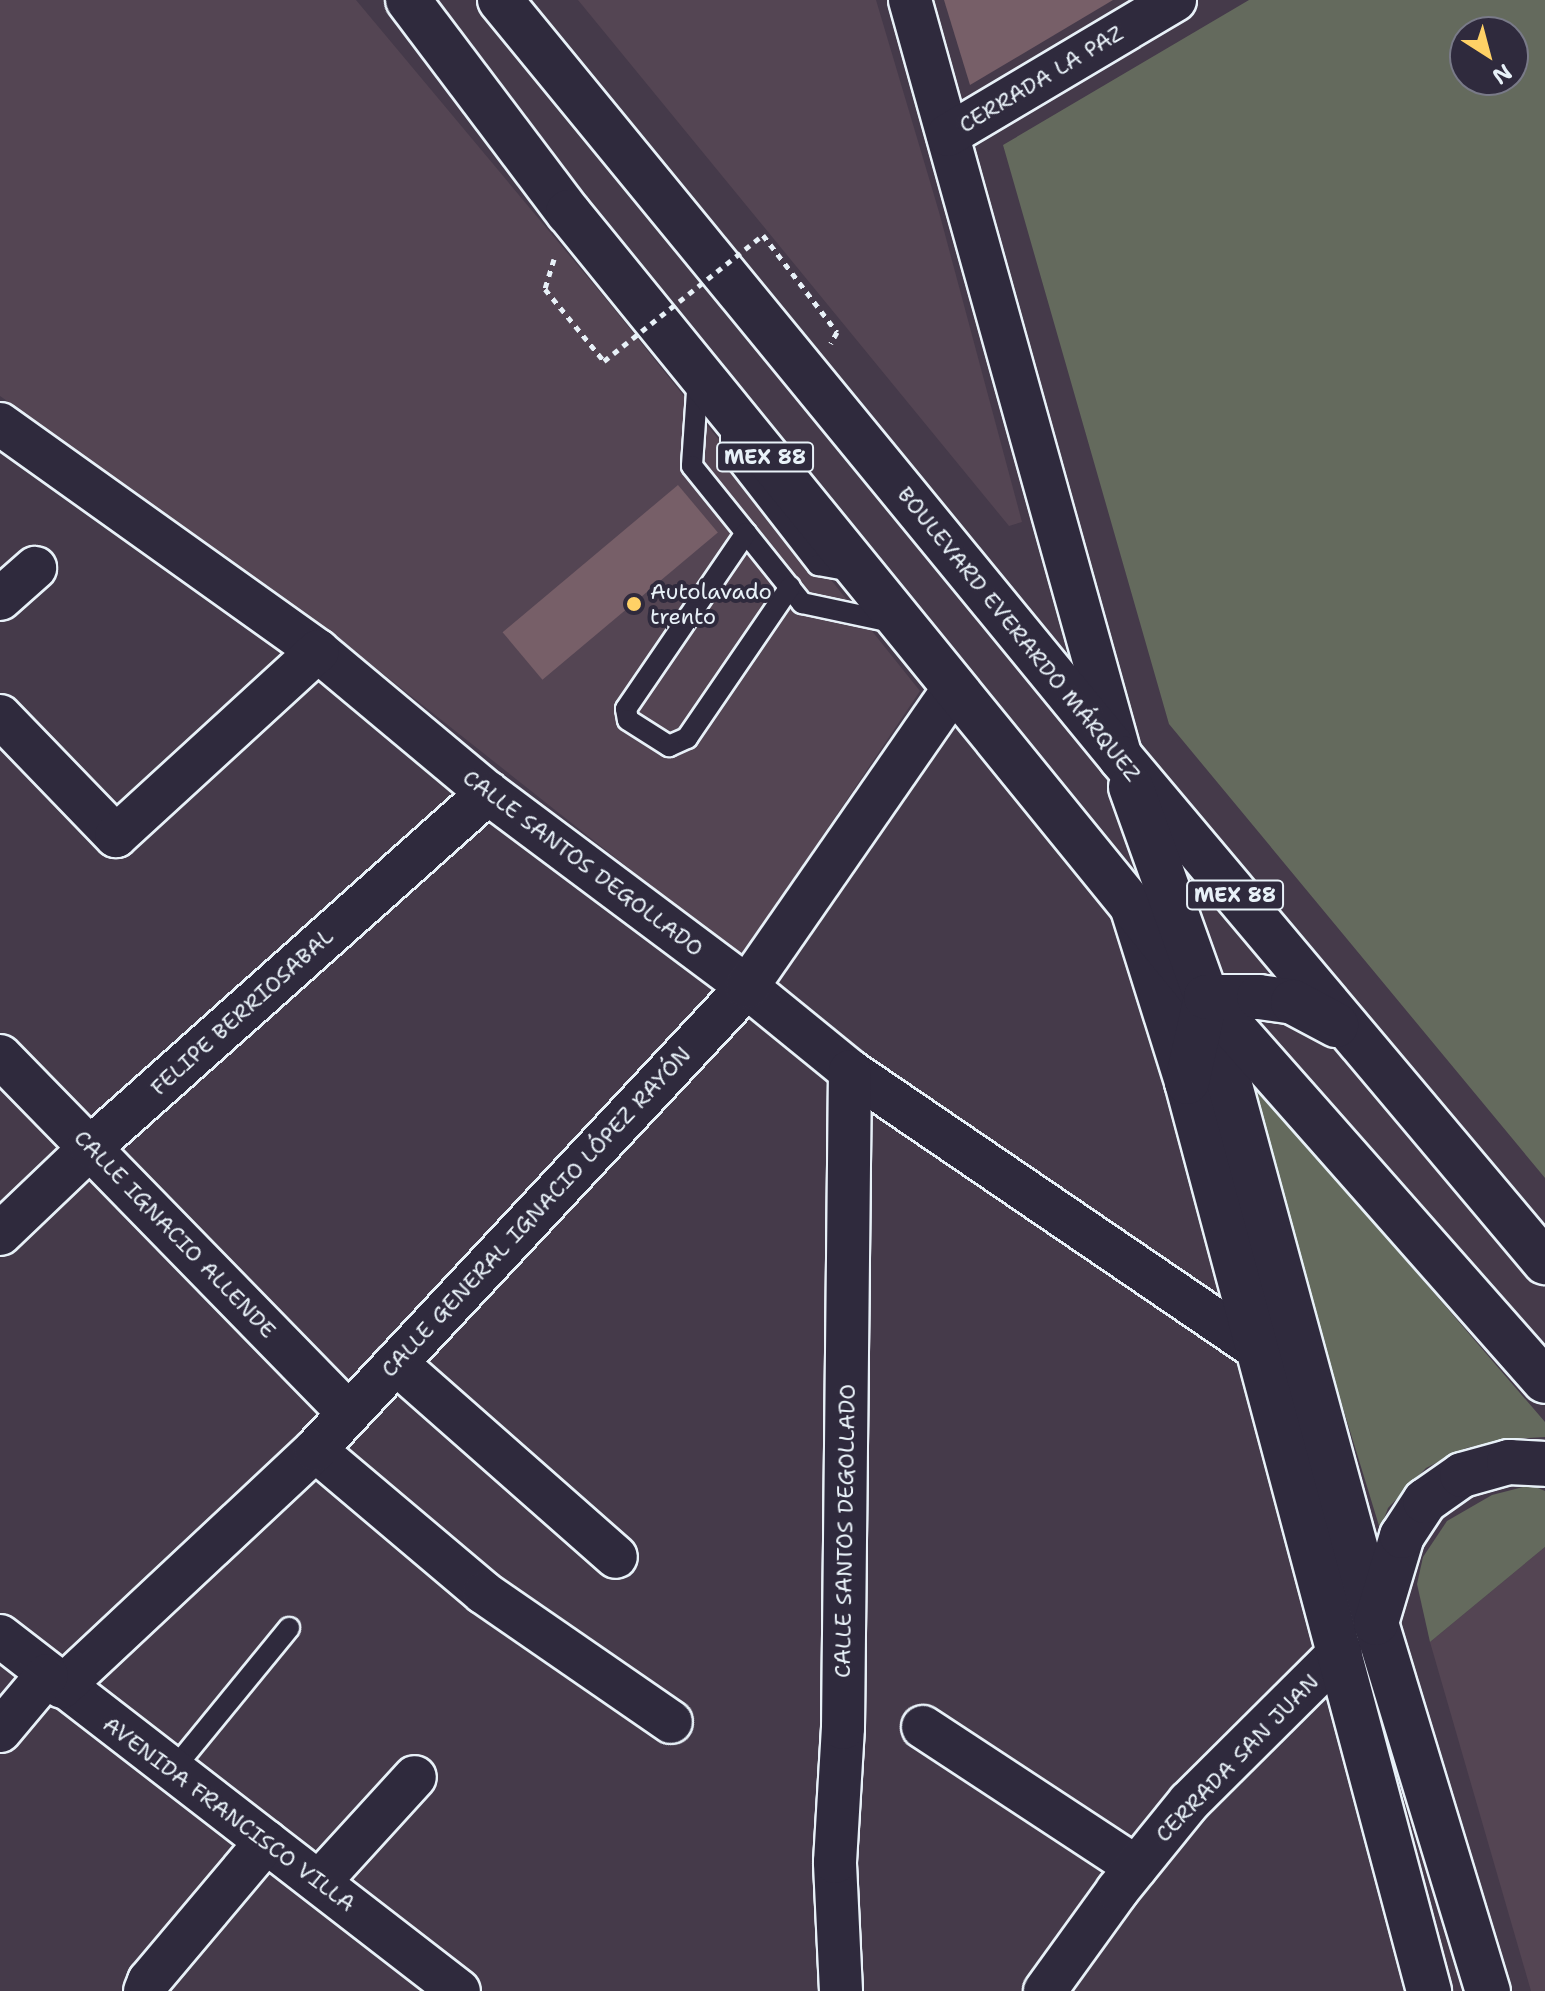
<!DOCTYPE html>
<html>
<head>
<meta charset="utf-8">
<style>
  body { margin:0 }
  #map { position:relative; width:1545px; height:1991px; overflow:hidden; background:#453a4a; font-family:"Shantell Sans",sans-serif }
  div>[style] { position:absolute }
  .built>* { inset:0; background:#544553 }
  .green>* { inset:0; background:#646a5d }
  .building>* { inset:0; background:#775f68; transform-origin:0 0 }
  .path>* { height:5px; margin-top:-2.5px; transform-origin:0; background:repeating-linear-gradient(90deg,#e8f1f8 0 6px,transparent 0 12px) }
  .roads { filter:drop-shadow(2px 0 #e8f1f8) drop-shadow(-2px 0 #e8f1f8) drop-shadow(0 2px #e8f1f8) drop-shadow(0 -2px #e8f1f8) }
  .lane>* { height:20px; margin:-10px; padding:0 10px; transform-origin:10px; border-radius:10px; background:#2f2a3d }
  .street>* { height:42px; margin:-21px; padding:0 21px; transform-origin:21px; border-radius:21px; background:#2f2a3d }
  .secondary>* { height:44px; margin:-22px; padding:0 22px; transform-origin:22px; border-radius:22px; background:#2f2a3d }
  .primary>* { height:44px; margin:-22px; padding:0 22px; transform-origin:22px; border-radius:22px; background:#2f2a3d }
  .path-bridge>* { height:5px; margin-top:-2.5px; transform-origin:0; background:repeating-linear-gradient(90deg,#e8f1f8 0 6px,transparent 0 12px) }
  .dots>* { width:22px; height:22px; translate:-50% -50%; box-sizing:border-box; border:4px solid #2f2a3d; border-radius:50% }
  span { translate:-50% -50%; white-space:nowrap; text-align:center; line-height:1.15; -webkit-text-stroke:8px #2f2a3d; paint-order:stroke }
  .shield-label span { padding:2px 6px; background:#2f2a3d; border:2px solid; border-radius:6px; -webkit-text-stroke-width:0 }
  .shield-label { font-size:20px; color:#e8f1f8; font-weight:700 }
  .street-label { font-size:22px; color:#e8f1f8 }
  .poi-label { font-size:22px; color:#e8f1f8 }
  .left { translate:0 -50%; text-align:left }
  .north { position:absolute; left:1449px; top:16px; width:80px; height:80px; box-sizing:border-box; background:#2f2a3d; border:2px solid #797a88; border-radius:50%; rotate:144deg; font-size:22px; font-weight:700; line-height:32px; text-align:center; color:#e8f1f8 }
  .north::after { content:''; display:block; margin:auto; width:28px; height:36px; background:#ffd166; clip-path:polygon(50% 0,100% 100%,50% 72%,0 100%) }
</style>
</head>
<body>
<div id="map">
  <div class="built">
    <i style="clip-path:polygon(0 0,356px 0,610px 304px,920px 691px,741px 957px,310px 616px,0 396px)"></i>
    <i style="clip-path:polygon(578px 0,876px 0,939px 212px,1022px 522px,1009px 526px)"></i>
    <i style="clip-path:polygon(1545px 1547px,1545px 1991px,1531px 1991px,1430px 1642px)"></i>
  </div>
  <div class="green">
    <i style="clip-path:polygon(evenodd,1249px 0,1545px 0,1545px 1178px,1169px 724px,1003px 145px,1249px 0,1465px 32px,1513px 32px,1513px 80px,1465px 80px,1465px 32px)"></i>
    <i style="clip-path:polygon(1238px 1065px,1545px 1422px,1545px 1437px,1510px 1439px,1466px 1448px,1426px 1468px,1388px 1508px,1380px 1529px)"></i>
    <i style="clip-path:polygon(1531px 1485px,1545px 1491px,1545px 1547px,1430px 1642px,1417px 1584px,1423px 1557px,1447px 1521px,1492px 1495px)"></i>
  </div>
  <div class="building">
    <i style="clip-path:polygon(944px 0,1113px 0,970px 85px)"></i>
    <i style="left:678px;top:485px;width:62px;height:229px;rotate:50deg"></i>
  </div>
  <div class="path">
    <i style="left:763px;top:235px;width:122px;rotate:52.7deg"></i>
    <i style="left:837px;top:332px;width:13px;rotate:119deg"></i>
    <i style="left:554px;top:259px;width:31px;rotate:107deg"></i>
    <i style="left:545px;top:289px;width:93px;rotate:50.7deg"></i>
  </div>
  <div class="roads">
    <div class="lane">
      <i style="left:698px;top:377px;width:89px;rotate:93.9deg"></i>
      <i style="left:692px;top:466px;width:86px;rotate:51.1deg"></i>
      <i style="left:746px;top:533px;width:90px;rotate:51.3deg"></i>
      <i style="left:802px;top:603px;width:96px;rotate:12deg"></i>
      <i style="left:731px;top:422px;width:31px;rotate:90deg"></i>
      <i style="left:731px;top:453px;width:142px;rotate:52.2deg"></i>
      <i style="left:818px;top:565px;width:35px;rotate:10deg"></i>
      <i style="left:746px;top:533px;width:213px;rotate:124.3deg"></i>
      <i style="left:626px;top:709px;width:11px;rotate:80deg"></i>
      <i style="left:628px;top:720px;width:49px;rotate:32.4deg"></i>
      <i style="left:669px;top:746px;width:20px;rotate:-24deg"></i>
      <i style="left:687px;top:738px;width:183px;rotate:-55.7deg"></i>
      <i style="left:172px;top:1771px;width:185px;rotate:-50.7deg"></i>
    </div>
    <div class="street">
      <i style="left:910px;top:0;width:787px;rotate:74.44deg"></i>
      <i style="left:948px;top:135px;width:264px;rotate:-30.7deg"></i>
      <i style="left:0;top:424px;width:391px;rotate:35.5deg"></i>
      <i style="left:318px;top:651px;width:222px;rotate:39.9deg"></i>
      <i style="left:488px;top:793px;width:324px;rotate:36.8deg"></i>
      <i style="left:747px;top:987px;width:133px;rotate:39.2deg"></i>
      <i style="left:850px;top:1071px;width:490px;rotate:34.3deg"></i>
      <i style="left:0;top:599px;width:47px;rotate:-41.5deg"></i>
      <i style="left:0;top:716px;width:167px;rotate:46deg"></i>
      <i style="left:116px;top:836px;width:274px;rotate:-42.5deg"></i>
      <i style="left:0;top:1056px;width:498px;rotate:45.7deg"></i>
      <i style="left:0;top:1234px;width:126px;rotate:-43.7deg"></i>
      <i style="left:91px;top:1147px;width:532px;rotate:-41.72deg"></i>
      <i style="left:396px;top:1363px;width:293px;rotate:41.4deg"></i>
      <i style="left:315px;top:1450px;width:221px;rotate:40.2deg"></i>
      <i style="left:484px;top:1593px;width:227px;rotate:34.6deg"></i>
      <i style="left:0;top:1636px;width:580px;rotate:37.72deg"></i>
      <i style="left:62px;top:1687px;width:347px;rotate:-43.1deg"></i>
      <i style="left:315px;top:1450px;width:633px;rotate:-46.98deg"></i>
      <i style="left:747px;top:987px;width:361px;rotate:-55.3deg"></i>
      <i style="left:923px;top:1727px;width:255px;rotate:33.3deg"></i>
      <i style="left:0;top:1731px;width:73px;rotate:-50deg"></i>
      <i style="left:319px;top:1882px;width:142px;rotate:-47.6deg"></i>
      <i style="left:145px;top:1991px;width:11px;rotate:-68deg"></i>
      <i style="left:149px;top:1981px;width:182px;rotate:-49.9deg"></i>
      <i style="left:841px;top:1991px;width:129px;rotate:-92.7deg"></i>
      <i style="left:835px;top:1862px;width:134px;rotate:-86.6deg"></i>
      <i style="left:843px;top:1728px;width:657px;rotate:-89.39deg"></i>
      <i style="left:1045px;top:1991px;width:123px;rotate:-54.2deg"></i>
      <i style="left:1117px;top:1891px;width:114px;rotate:-51deg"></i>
      <i style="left:1189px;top:1802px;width:214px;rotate:-44.8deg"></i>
    </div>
    <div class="secondary">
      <i style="left:1132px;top:906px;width:184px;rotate:72.6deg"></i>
      <i style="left:1187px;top:1082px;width:941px;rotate:75.09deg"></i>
      <i style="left:1206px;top:997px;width:649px;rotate:74.81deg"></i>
      <i style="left:1376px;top:1623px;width:385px;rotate:73.1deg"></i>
    </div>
    <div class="primary">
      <i style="left:408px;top:0;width:266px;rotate:53deg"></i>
      <i style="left:568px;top:212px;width:1012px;rotate:50.9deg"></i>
      <i style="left:1206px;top:997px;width:512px;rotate:48.56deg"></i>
      <i style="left:500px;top:0;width:980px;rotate:50.67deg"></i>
      <i style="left:1121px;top:758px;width:659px;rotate:49.93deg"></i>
      <i style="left:1131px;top:787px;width:223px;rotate:70.3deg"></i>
      <i style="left:1206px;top:997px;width:87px;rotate:102.6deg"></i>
      <i style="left:1206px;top:997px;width:53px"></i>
      <i style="left:1259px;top:997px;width:34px;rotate:8deg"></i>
      <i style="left:1293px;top:1002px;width:49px;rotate:28.1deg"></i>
      <i style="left:1376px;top:1623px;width:91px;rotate:-73.4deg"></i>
      <i style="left:1402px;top:1536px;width:42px;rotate:-56.7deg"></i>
      <i style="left:1425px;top:1501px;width:45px;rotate:-35.1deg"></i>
      <i style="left:1462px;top:1475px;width:49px;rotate:-15.5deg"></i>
      <i style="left:1509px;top:1462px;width:36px;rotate:3deg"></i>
    </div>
  </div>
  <div class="path-bridge">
    <i style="left:604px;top:361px;width:203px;rotate:-38.4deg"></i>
  </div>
  <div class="dots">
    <i style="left:634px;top:604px;background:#ffd166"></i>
  </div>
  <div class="shield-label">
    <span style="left:765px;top:457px">MEX 88</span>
    <span style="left:1235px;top:895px">MEX 88</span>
  </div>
  <div class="street-label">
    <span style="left:1041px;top:79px;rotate:-31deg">CERRADA LA PAZ</span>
    <span style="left:1019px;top:634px;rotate:51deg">BOULEVARD EVERARDO MÁRQUEZ</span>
    <span style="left:583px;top:863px;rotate:37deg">CALLE SANTOS DEGOLLADO</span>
    <span style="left:242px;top:1012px;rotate:-42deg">FELIPE BERRIOSABAL</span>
    <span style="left:536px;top:1212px;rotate:-47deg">CALLE GENERAL IGNACIO LÓPEZ RAYÓN</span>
    <span style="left:175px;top:1234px;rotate:46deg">CALLE IGNACIO ALLENDE</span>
    <span style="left:845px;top:1531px;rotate:-89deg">CALLE SANTOS DEGOLLADO</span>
    <span style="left:1237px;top:1758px;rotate:-46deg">CERRADA SAN JUAN</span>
    <span style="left:229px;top:1814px;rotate:37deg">AVENIDA FRANCISCO VILLA</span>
  </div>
  <div class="poi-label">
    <span class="left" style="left:650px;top:604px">Autolavado<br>trento</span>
  </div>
  <div class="north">N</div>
</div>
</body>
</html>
